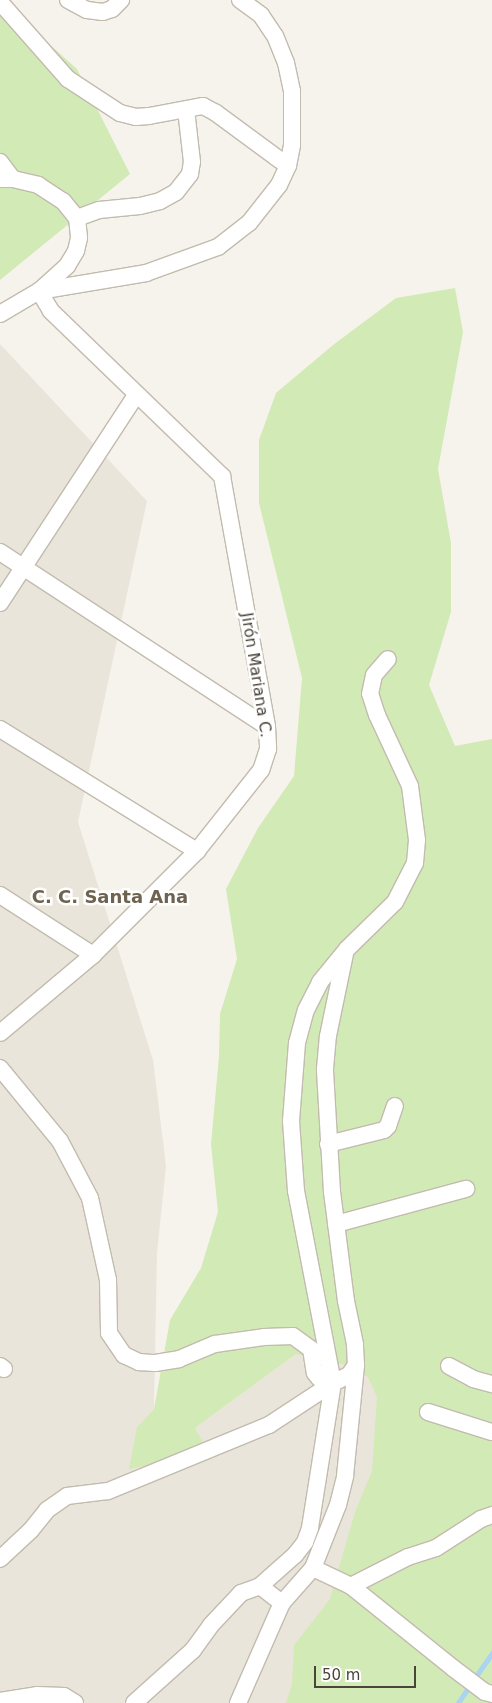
<!DOCTYPE html>
<html>
<head>
<meta charset="utf-8">
<style>
  body { margin:0 }
  #map { position:relative; width:492px; height:1703px; overflow:hidden; background:#f6f3ec; font-family:"DejaVu Sans",sans-serif }
  div>[style] { position:absolute }
  .residential>* { inset:0; background:#eae5da }
  .green>* { inset:0; background:#d2eab5 }
  .stream>* { height:4.5px; margin:-2.25px; padding:0 2.25px; transform-origin:2.25px; border-radius:2.25px; background:#a9d4f2 }
  .roads { filter:drop-shadow(1px 0 #c2bbae) drop-shadow(-1px 0 #c2bbae) drop-shadow(0 1px #c2bbae) drop-shadow(0 -1px #c2bbae) }
  .street>* { height:16px; margin:-8px; padding:0 8px; transform-origin:8px; border-radius:8px; background:#fff }
  span { translate:-50% -50%; white-space:nowrap; text-align:center; line-height:1.15; -webkit-text-stroke:5px #fff; paint-order:stroke }
  .street-label { font-size:16px; color:#4b4439 }
  .neighbourhood-label { font-size:18px; color:#6e6250; font-weight:700 }
  .scale { position:absolute; left:314px; top:1666px; width:102px; height:22px; box-sizing:border-box; border:2px solid #4b4439; border-top:0; padding-left:6px; font-size:15px; line-height:18px; white-space:nowrap; color:#4b4439; -webkit-text-stroke:4px #fff; paint-order:stroke }
</style>
</head>
<body>
<div id="map">
  <div class="residential">
    <i style="clip-path:polygon(0 344px,147px 501px,78px 822px,153px 1060px,166px 1166px,157px 1253px,154px 1409px,137px 1427px,203px 1443px,195px 1428px,296px 1354px,312px 1197px,492px 1619px,492px 1703px,0 1703px)"></i>
  </div>
  <div class="green">
    <i style="clip-path:polygon(0 0,77px 69px,130px 174px,0 280px)"></i>
    <i style="clip-path:polygon(455px 288px,463px 332px,438px 469px,451px 543px,451px 612px,429px 685px,455px 746px,492px 739px,492px 1698px,488px 1703px,286px 1703px,292px 1684px,294px 1645px,330px 1599px,355px 1512px,372px 1471px,377px 1397px,368px 1377px,348px 1365px,296px 1354px,195px 1428px,204px 1444px,159px 1463px,129px 1469px,137px 1427px,154px 1409px,170px 1320px,201px 1268px,218px 1212px,211px 1144px,219px 1056px,220px 1014px,237px 959px,226px 889px,258px 828px,294px 776px,302px 678px,259px 503px,259px 440px,276px 393px,333px 345px,396px 298px)"></i>
  </div>
  <div class="stream">
    <i style="left:474px;top:1679px;width:32px;rotate:-55deg"></i>
    <i style="left:458px;top:1703px;width:22px;rotate:-56deg"></i>
  </div>
  <div class="roads">
    <div class="street">
      <i style="left:68px;top:0;width:21px;rotate:28deg"></i>
      <i style="left:87px;top:10px;width:16px;rotate:7deg"></i>
      <i style="left:103px;top:12px;width:9px;rotate:-18deg"></i>
      <i style="left:112px;top:9px;width:13px;rotate:-45deg"></i>
      <i style="left:0;top:2px;width:103px;rotate:48.6deg"></i>
      <i style="left:68px;top:79px;width:62px;rotate:33.2deg"></i>
      <i style="left:120px;top:113px;width:16px;rotate:14deg"></i>
      <i style="left:136px;top:117px;width:13px;rotate:-4deg"></i>
      <i style="left:149px;top:116px;width:55px;rotate:-10.5deg"></i>
      <i style="left:203px;top:106px;width:15px;rotate:28deg"></i>
      <i style="left:216px;top:113px;width:89px;rotate:36.4deg"></i>
      <i style="left:0;top:162px;width:21px;rotate:53deg"></i>
      <i style="left:0;top:179px;width:13px"></i>
      <i style="left:13px;top:179px;width:26px;rotate:13deg"></i>
      <i style="left:38px;top:185px;width:30px;rotate:33deg"></i>
      <i style="left:63px;top:201px;width:22px;rotate:51deg"></i>
      <i style="left:77px;top:218px;width:20px;rotate:84deg"></i>
      <i style="left:79px;top:238px;width:13px;rotate:103deg"></i>
      <i style="left:76px;top:251px;width:17px;rotate:121deg"></i>
      <i style="left:67px;top:266px;width:38px;rotate:138deg"></i>
      <i style="left:77px;top:218px;width:23px;rotate:-20deg"></i>
      <i style="left:99px;top:210px;width:41px;rotate:-5.6deg"></i>
      <i style="left:140px;top:206px;width:21px;rotate:-14deg"></i>
      <i style="left:160px;top:201px;width:18px;rotate:-29deg"></i>
      <i style="left:176px;top:192px;width:23px;rotate:-52deg"></i>
      <i style="left:190px;top:174px;width:12px;rotate:-81deg"></i>
      <i style="left:192px;top:162px;width:53px;rotate:-96.5deg"></i>
      <i style="left:39px;top:291px;width:109px;rotate:-9.5deg"></i>
      <i style="left:146px;top:273px;width:77px;rotate:-19.9deg"></i>
      <i style="left:218px;top:247px;width:39px;rotate:-38deg"></i>
      <i style="left:249px;top:223px;width:48px;rotate:-51.7deg"></i>
      <i style="left:279px;top:185px;width:21px;rotate:-65deg"></i>
      <i style="left:288px;top:166px;width:21px;rotate:-79deg"></i>
      <i style="left:292px;top:145px;width:54px;rotate:-90deg"></i>
      <i style="left:292px;top:91px;width:29px;rotate:-102deg"></i>
      <i style="left:286px;top:63px;width:29px;rotate:-112deg"></i>
      <i style="left:275px;top:36px;width:25px;rotate:-124deg"></i>
      <i style="left:261px;top:15px;width:26px;rotate:-144deg"></i>
      <i style="left:0;top:314px;width:45px;rotate:-30.5deg"></i>
      <i style="left:39px;top:291px;width:23px;rotate:59deg"></i>
      <i style="left:51px;top:311px;width:238px;rotate:44deg"></i>
      <i style="left:222px;top:476px;width:255px;rotate:79.8deg"></i>
      <i style="left:267px;top:727px;width:22px;rotate:87deg"></i>
      <i style="left:268px;top:749px;width:22px;rotate:108deg"></i>
      <i style="left:261px;top:770px;width:103px;rotate:128.3deg"></i>
      <i style="left:197px;top:851px;width:147px;rotate:135deg"></i>
      <i style="left:93px;top:955px;width:121px;rotate:140deg"></i>
      <i style="left:0;top:552px;width:319px;rotate:33.2deg"></i>
      <i style="left:0;top:603px;width:249px;rotate:-56.8deg"></i>
      <i style="left:0;top:729px;width:232px;rotate:31.8deg"></i>
      <i style="left:0;top:895px;width:111px;rotate:32.8deg"></i>
      <i style="left:0;top:1068px;width:94px;rotate:50.6deg"></i>
      <i style="left:60px;top:1141px;width:64px;rotate:62.2deg"></i>
      <i style="left:90px;top:1198px;width:84px;rotate:77.6deg"></i>
      <i style="left:108px;top:1280px;width:53px;rotate:88.9deg"></i>
      <i style="left:109px;top:1333px;width:27px;rotate:56deg"></i>
      <i style="left:124px;top:1355px;width:17px;rotate:25deg"></i>
      <i style="left:139px;top:1362px;width:16px;rotate:4deg"></i>
      <i style="left:155px;top:1363px;width:24px;rotate:-9deg"></i>
      <i style="left:179px;top:1359px;width:39px;rotate:-23deg"></i>
      <i style="left:215px;top:1344px;width:49px;rotate:-8.1deg"></i>
      <i style="left:264px;top:1337px;width:29px;rotate:-2deg"></i>
      <i style="left:293px;top:1336px;width:22px;rotate:36deg"></i>
      <i style="left:311px;top:1349px;width:24px;rotate:81deg"></i>
      <i style="left:315px;top:1373px;width:6px;rotate:51deg"></i>
      <i style="left:319px;top:1378px;width:7px;rotate:34deg"></i>
      <i style="left:325px;top:1382px;width:8px;rotate:7deg"></i>
      <i style="left:328px;top:1144px;width:58px;rotate:-14deg"></i>
      <i style="left:384px;top:1130px;width:6px;rotate:-45deg"></i>
      <i style="left:388px;top:1126px;width:21px;rotate:-71deg"></i>
      <i style="left:336px;top:1224px;width:135px;rotate:-15.1deg"></i>
      <i style="left:0;top:1366px;width:5px;rotate:37deg"></i>
      <i style="left:449px;top:1366px;width:27px;rotate:28deg"></i>
      <i style="left:473px;top:1379px;width:20px;rotate:15deg"></i>
      <i style="left:428px;top:1412px;width:67px;rotate:17.4deg"></i>
      <i style="left:0;top:1559px;width:42px;rotate:-43.1deg"></i>
      <i style="left:31px;top:1530px;width:26px;rotate:-51deg"></i>
      <i style="left:47px;top:1510px;width:24px;rotate:-35deg"></i>
      <i style="left:67px;top:1496px;width:41px;rotate:-7deg"></i>
      <i style="left:108px;top:1491px;width:174px;rotate:-22.3deg"></i>
      <i style="left:269px;top:1425px;width:77px;rotate:-33.3deg"></i>
      <i style="left:333px;top:1383px;width:18px;rotate:-27deg"></i>
      <i style="left:349px;top:1375px;width:12px;rotate:-55deg"></i>
      <i style="left:356px;top:1365px;width:21px;rotate:-93deg"></i>
      <i style="left:355px;top:1344px;width:44px;rotate:-101.8deg"></i>
      <i style="left:346px;top:1301px;width:110px;rotate:-97.3deg"></i>
      <i style="left:332px;top:1192px;width:123px;rotate:-93.3deg"></i>
      <i style="left:325px;top:1069px;width:33px;rotate:-85deg"></i>
      <i style="left:328px;top:1036px;width:84px;rotate:-78.3deg"></i>
      <i style="left:313px;top:1568px;width:42px;rotate:25.3deg"></i>
      <i style="left:351px;top:1586px;width:64px;rotate:-27deg"></i>
      <i style="left:408px;top:1557px;width:29px;rotate:-18deg"></i>
      <i style="left:436px;top:1548px;width:54px;rotate:-32.8deg"></i>
      <i style="left:481px;top:1519px;width:12px;rotate:-20deg"></i>
      <i style="left:260px;top:1586px;width:47px;rotate:-41.5deg"></i>
      <i style="left:295px;top:1555px;width:16px;rotate:-52deg"></i>
      <i style="left:305px;top:1542px;width:15px;rotate:-70deg"></i>
      <i style="left:310px;top:1528px;width:147px;rotate:-81deg"></i>
      <i style="left:333px;top:1383px;width:196px;rotate:-100.9deg"></i>
      <i style="left:296px;top:1191px;width:70px;rotate:-94.1deg"></i>
      <i style="left:291px;top:1121px;width:78px;rotate:-85.6deg"></i>
      <i style="left:297px;top:1043px;width:34px;rotate:-75deg"></i>
      <i style="left:306px;top:1010px;width:31px;rotate:-63deg"></i>
      <i style="left:320px;top:982px;width:43px;rotate:-50.7deg"></i>
      <i style="left:347px;top:949px;width:67px;rotate:-44.4deg"></i>
      <i style="left:395px;top:902px;width:44px;rotate:-62.9deg"></i>
      <i style="left:415px;top:863px;width:23px;rotate:-85deg"></i>
      <i style="left:417px;top:840px;width:54px;rotate:-97.4deg"></i>
      <i style="left:410px;top:786px;width:78px;rotate:-114.9deg"></i>
      <i style="left:377px;top:715px;width:22px;rotate:-108deg"></i>
      <i style="left:370px;top:694px;width:19px;rotate:-78deg"></i>
      <i style="left:374px;top:675px;width:21px;rotate:-49deg"></i>
      <i style="left:351px;top:1586px;width:131px;rotate:38.8deg"></i>
      <i style="left:453px;top:1668px;width:40px;rotate:37deg"></i>
      <i style="left:485px;top:1692px;width:7px;rotate:16deg"></i>
      <i style="left:0;top:1701px;width:37px;rotate:-9deg"></i>
      <i style="left:37px;top:1695px;width:27px;rotate:2deg"></i>
      <i style="left:64px;top:1696px;width:13px;rotate:32deg"></i>
      <i style="left:134px;top:1703px;width:79px;rotate:-41.9deg"></i>
      <i style="left:193px;top:1650px;width:31px;rotate:-54deg"></i>
      <i style="left:211px;top:1625px;width:44px;rotate:-46.8deg"></i>
      <i style="left:241px;top:1593px;width:20px;rotate:-20deg"></i>
      <i style="left:260px;top:1586px;width:28px;rotate:38deg"></i>
      <i style="left:238px;top:1703px;width:109px;rotate:-66.3deg"></i>
      <i style="left:282px;top:1603px;width:47px;rotate:-48.5deg"></i>
      <i style="left:313px;top:1568px;width:68px;rotate:-68.4deg"></i>
      <i style="left:338px;top:1505px;width:30px;rotate:-76deg"></i>
      <i style="left:345px;top:1476px;width:112px;rotate:-84.3deg"></i>
    </div>
  </div>
  <div class="street-label">
    <span style="left:256px;top:675px;rotate:81deg">Jirón Mariana C.</span>
  </div>
  <div class="neighbourhood-label">
    <span style="left:110px;top:897px">C. C. Santa Ana</span>
  </div>
  <div class="scale">50 m</div>
</div>
</body>
</html>
